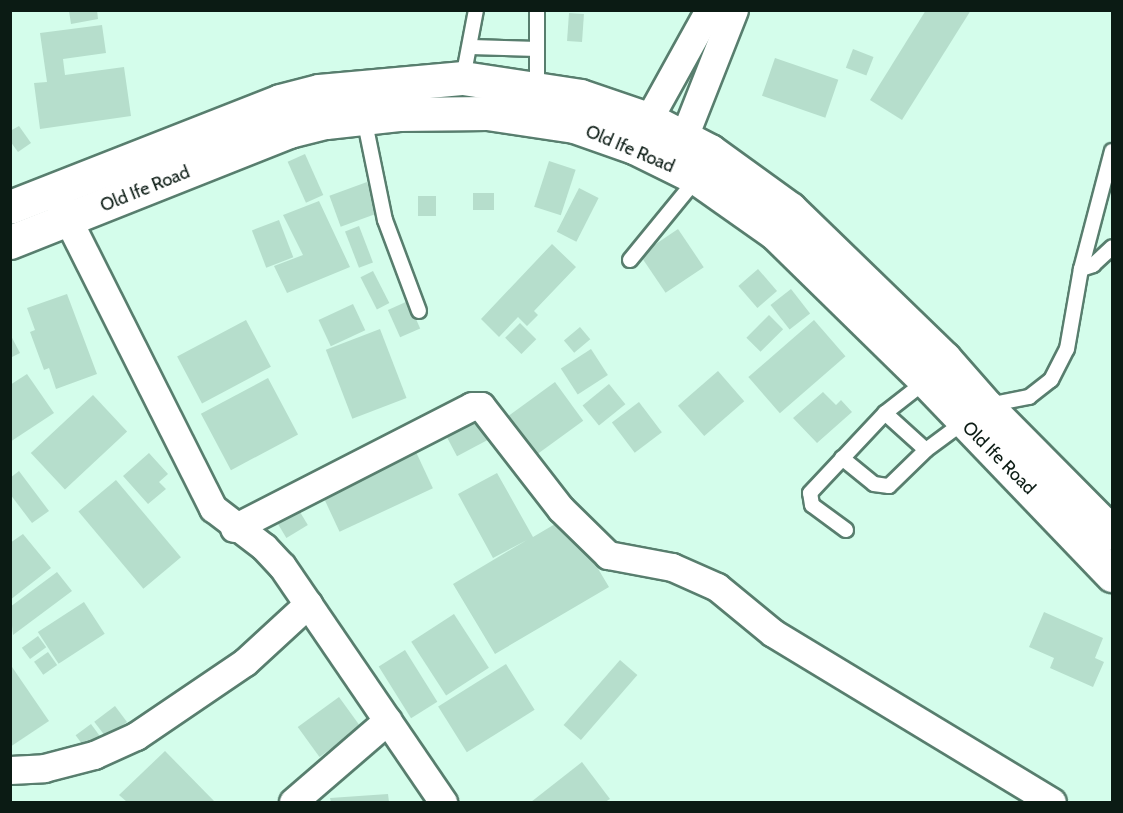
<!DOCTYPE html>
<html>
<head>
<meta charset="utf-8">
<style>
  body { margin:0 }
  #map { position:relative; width:1123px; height:813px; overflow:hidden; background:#d4fdeb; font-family:Cabin,sans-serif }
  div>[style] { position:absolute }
  .building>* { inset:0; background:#b6decc; transform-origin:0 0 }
  .roads { filter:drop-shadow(2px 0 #587e6e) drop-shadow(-2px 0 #587e6e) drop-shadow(0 2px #587e6e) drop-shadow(0 -2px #587e6e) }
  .lane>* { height:14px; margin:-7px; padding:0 7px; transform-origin:7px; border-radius:7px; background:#fff }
  .street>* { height:27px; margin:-13.5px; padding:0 13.5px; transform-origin:13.5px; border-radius:13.5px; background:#fff }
  .primary>* { height:33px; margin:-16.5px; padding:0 16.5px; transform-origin:16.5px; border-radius:16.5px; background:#fff }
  span { translate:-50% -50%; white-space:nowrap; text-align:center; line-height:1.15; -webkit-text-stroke:4.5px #fff; paint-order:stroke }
  .street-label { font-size:18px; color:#0b1b14 }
  .frame { position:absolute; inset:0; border:12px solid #0b1b14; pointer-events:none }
</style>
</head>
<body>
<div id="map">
  <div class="building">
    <i style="clip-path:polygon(97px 10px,98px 19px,71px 24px,69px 11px)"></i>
    <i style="clip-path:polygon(926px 10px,971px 10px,902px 120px,870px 100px)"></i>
    <i style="left:569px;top:13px;width:15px;height:28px;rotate:4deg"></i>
    <i style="clip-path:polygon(102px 25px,106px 53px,63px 59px,65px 75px,124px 67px,131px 116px,40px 129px,34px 83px,47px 82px,40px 33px)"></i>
    <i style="left:853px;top:49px;width:22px;height:20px;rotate:21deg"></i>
    <i style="left:775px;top:58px;width:67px;height:40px;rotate:19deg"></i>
    <i style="clip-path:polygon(19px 126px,31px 143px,18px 152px,10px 141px,10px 131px)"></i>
    <i style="left:305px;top:154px;width:45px;height:19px;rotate:66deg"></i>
    <i style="left:549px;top:161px;width:28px;height:48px;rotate:18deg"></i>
    <i style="left:367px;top:182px;width:33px;height:40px;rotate:70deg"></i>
    <i style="left:579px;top:188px;width:22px;height:49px;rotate:27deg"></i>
    <i style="left:473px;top:193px;width:21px;height:17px"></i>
    <i style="left:418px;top:196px;width:18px;height:20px"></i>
    <i style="clip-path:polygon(319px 201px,350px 267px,287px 293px,274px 266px,303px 255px,283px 215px)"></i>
    <i style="left:279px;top:220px;width:40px;height:29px;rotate:69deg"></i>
    <i style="left:359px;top:226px;width:39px;height:15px;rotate:69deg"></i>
    <i style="left:678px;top:229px;width:46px;height:46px;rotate:56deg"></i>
    <i style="clip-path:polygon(552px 244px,576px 267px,534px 311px,538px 315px,527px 326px,518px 317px,499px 337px,481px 319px)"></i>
    <i style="left:758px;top:269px;width:29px;height:26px;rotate:49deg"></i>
    <i style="left:373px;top:271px;width:36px;height:14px;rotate:63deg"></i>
    <i style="left:791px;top:289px;width:31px;height:26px;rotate:52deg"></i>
    <i style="clip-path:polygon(67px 294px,97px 374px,56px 389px,49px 368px,44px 370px,30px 332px,35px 330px,27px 308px)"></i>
    <i style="left:408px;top:301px;width:30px;height:22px;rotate:66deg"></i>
    <i style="left:353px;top:304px;width:29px;height:38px;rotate:65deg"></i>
    <i style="left:769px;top:315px;width:20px;height:32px;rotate:45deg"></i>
    <i style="left:246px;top:320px;width:53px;height:78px;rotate:62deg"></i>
    <i style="left:814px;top:320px;width:48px;height:87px;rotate:49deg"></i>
    <i style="left:520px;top:323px;width:23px;height:21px;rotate:45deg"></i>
    <i style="left:580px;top:327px;width:16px;height:21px;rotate:50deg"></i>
    <i style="left:380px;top:329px;width:74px;height:58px;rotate:69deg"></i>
    <i style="clip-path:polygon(10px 334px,20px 353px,10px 358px)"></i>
    <i style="left:591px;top:349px;width:31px;height:36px;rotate:57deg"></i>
    <i style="left:718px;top:371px;width:40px;height:53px;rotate:49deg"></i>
    <i style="clip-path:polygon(27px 374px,54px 413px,10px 442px,10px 385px)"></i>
    <i style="left:268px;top:378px;width:64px;height:76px;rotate:62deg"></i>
    <i style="left:555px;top:382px;width:48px;height:62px;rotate:54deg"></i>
    <i style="left:609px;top:384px;width:26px;height:34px;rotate:51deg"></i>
    <i style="clip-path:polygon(823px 392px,836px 405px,841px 400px,852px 412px,817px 443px,793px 418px)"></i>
    <i style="left:93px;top:395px;width:50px;height:85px;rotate:47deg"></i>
    <i style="left:639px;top:402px;width:38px;height:34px;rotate:53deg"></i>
    <i style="left:481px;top:414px;width:26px;height:41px;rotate:62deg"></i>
    <i style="left:416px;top:452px;width:40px;height:103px;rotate:65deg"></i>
    <i style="clip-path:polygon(149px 453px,168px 474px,159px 482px,166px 489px,148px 504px,123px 476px)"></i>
    <i style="clip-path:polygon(19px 471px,49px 511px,32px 523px,10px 494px,10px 478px)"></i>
    <i style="clip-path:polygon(497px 473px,533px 537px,567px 517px,609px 587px,495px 654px,453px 584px,527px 540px,493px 558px,458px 494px)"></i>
    <i style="left:116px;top:480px;width:101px;height:49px;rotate:50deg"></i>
    <i style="left:297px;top:507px;width:21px;height:25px;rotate:59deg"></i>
    <i style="clip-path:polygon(23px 534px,51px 568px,10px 600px,10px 543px)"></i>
    <i style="clip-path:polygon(57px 572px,72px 591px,13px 635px,10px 607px)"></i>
    <i style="left:84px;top:602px;width:38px;height:55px;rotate:57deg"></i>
    <i style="clip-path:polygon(1044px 612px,1103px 638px,1095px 658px,1104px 662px,1093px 687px,1050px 668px,1054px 658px,1029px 647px)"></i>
    <i style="left:454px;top:614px;width:64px;height:51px;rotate:57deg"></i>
    <i style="left:38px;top:636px;width:14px;height:20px;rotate:54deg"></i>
    <i style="left:405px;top:650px;width:61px;height:31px;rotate:58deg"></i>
    <i style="left:48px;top:652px;width:16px;height:17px;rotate:55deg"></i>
    <i style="left:620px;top:660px;width:23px;height:86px;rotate:41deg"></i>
    <i style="clip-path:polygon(10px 664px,49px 721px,10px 747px)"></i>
    <i style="left:506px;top:664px;width:54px;height:80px;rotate:58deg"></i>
    <i style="left:339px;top:697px;width:37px;height:51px;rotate:54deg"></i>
    <i style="left:115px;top:706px;width:20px;height:26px;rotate:53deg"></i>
    <i style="left:91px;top:724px;width:19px;height:19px;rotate:54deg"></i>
    <i style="clip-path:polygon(165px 751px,215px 802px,127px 802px,119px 795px)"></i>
    <i style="clip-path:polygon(582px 762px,610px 799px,605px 802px,531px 802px)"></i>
    <i style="clip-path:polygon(388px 794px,389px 802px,331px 802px,330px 798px)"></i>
  </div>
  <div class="roads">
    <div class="lane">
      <i style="left:471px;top:47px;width:66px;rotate:1.7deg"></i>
      <i style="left:463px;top:78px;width:69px;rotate:-79.2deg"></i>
      <i style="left:537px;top:89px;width:79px;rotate:-90deg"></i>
      <i style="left:364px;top:118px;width:104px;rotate:78.4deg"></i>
      <i style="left:385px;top:220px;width:97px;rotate:69.5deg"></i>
      <i style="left:630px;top:260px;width:106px;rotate:-50.7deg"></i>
      <i style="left:1081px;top:269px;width:13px;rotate:-18deg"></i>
      <i style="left:1093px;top:265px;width:26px;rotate:-43deg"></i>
      <i style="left:988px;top:405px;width:42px;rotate:-11deg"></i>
      <i style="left:1029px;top:397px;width:28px;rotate:-38deg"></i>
      <i style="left:1051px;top:380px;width:35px;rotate:-63deg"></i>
      <i style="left:1067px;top:349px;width:81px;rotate:-80.1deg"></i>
      <i style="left:1081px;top:269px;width:122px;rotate:-75.3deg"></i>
      <i style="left:885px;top:413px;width:55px;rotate:42.1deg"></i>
      <i style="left:842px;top:458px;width:41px;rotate:39.1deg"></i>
      <i style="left:874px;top:484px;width:15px;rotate:8deg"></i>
      <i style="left:889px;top:486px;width:52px;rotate:-44.2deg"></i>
      <i style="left:926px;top:450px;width:49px;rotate:-36.6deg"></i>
      <i style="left:846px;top:530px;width:42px;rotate:-143.7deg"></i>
      <i style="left:812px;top:505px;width:12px;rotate:-99deg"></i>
      <i style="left:810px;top:493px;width:110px;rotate:-46.8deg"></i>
      <i style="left:885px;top:413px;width:52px;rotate:-38deg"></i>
    </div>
    <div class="street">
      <i style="left:638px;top:138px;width:146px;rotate:-61deg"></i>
      <i style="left:676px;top:157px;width:158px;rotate:-68.5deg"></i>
      <i style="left:59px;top:202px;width:343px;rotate:63.3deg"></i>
      <i style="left:213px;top:508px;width:64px;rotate:37.4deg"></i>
      <i style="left:264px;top:547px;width:26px;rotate:47deg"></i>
      <i style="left:282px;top:566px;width:286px;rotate:55.7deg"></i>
      <i style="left:234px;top:528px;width:267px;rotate:-27.1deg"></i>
      <i style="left:472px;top:406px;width:9px"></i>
      <i style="left:481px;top:406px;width:130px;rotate:52.2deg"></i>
      <i style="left:561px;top:509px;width:66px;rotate:44.4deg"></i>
      <i style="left:608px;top:555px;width:65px;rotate:10.6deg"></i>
      <i style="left:672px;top:567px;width:49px;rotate:24deg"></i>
      <i style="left:717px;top:587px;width:72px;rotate:39.4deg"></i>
      <i style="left:773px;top:633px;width:326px;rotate:31.2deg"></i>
      <i style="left:10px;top:770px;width:34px;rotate:-3deg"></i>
      <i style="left:44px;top:768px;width:52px;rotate:-14.6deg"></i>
      <i style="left:94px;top:755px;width:46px;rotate:-24.3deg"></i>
      <i style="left:136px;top:736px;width:132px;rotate:-34.2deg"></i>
      <i style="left:245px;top:662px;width:86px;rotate:-42.6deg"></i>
      <i style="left:293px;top:802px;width:125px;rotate:-40.8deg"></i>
    </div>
    <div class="primary">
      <i style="left:10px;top:207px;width:290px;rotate:-21.4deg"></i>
      <i style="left:280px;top:101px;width:40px;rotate:-14.4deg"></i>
      <i style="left:319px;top:91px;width:145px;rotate:-5.2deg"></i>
      <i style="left:463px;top:78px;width:118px;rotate:8.7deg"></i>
      <i style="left:580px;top:96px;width:72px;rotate:18.7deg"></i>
      <i style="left:648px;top:119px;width:70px;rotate:27.3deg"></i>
      <i style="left:710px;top:151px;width:99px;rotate:35.9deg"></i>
      <i style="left:790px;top:209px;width:214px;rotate:44.1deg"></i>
      <i style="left:944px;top:358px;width:64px;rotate:48.8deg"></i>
      <i style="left:986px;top:406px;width:179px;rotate:45.2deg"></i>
      <i style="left:10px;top:242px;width:300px;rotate:-21.7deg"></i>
      <i style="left:289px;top:131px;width:38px;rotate:-14deg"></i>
      <i style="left:326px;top:122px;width:73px;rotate:-6.3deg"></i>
      <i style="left:399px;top:114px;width:88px;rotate:-0.7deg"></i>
      <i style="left:487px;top:113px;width:88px;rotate:8.5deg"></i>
      <i style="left:574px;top:126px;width:64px;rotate:19.3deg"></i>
      <i style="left:634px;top:147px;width:70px;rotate:26.2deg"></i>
      <i style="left:697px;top:178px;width:95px;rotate:35.2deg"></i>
      <i style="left:775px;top:233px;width:211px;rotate:44.4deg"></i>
      <i style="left:926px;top:381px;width:269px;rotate:46.2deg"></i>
    </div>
  </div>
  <div class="street-label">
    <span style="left:630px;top:149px;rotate:23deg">Old Ife Road</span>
    <span style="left:145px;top:189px;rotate:-22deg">Old Ife Road</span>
    <span style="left:999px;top:458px;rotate:45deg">Old Ife Road</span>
  </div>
  <div class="frame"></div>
</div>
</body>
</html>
